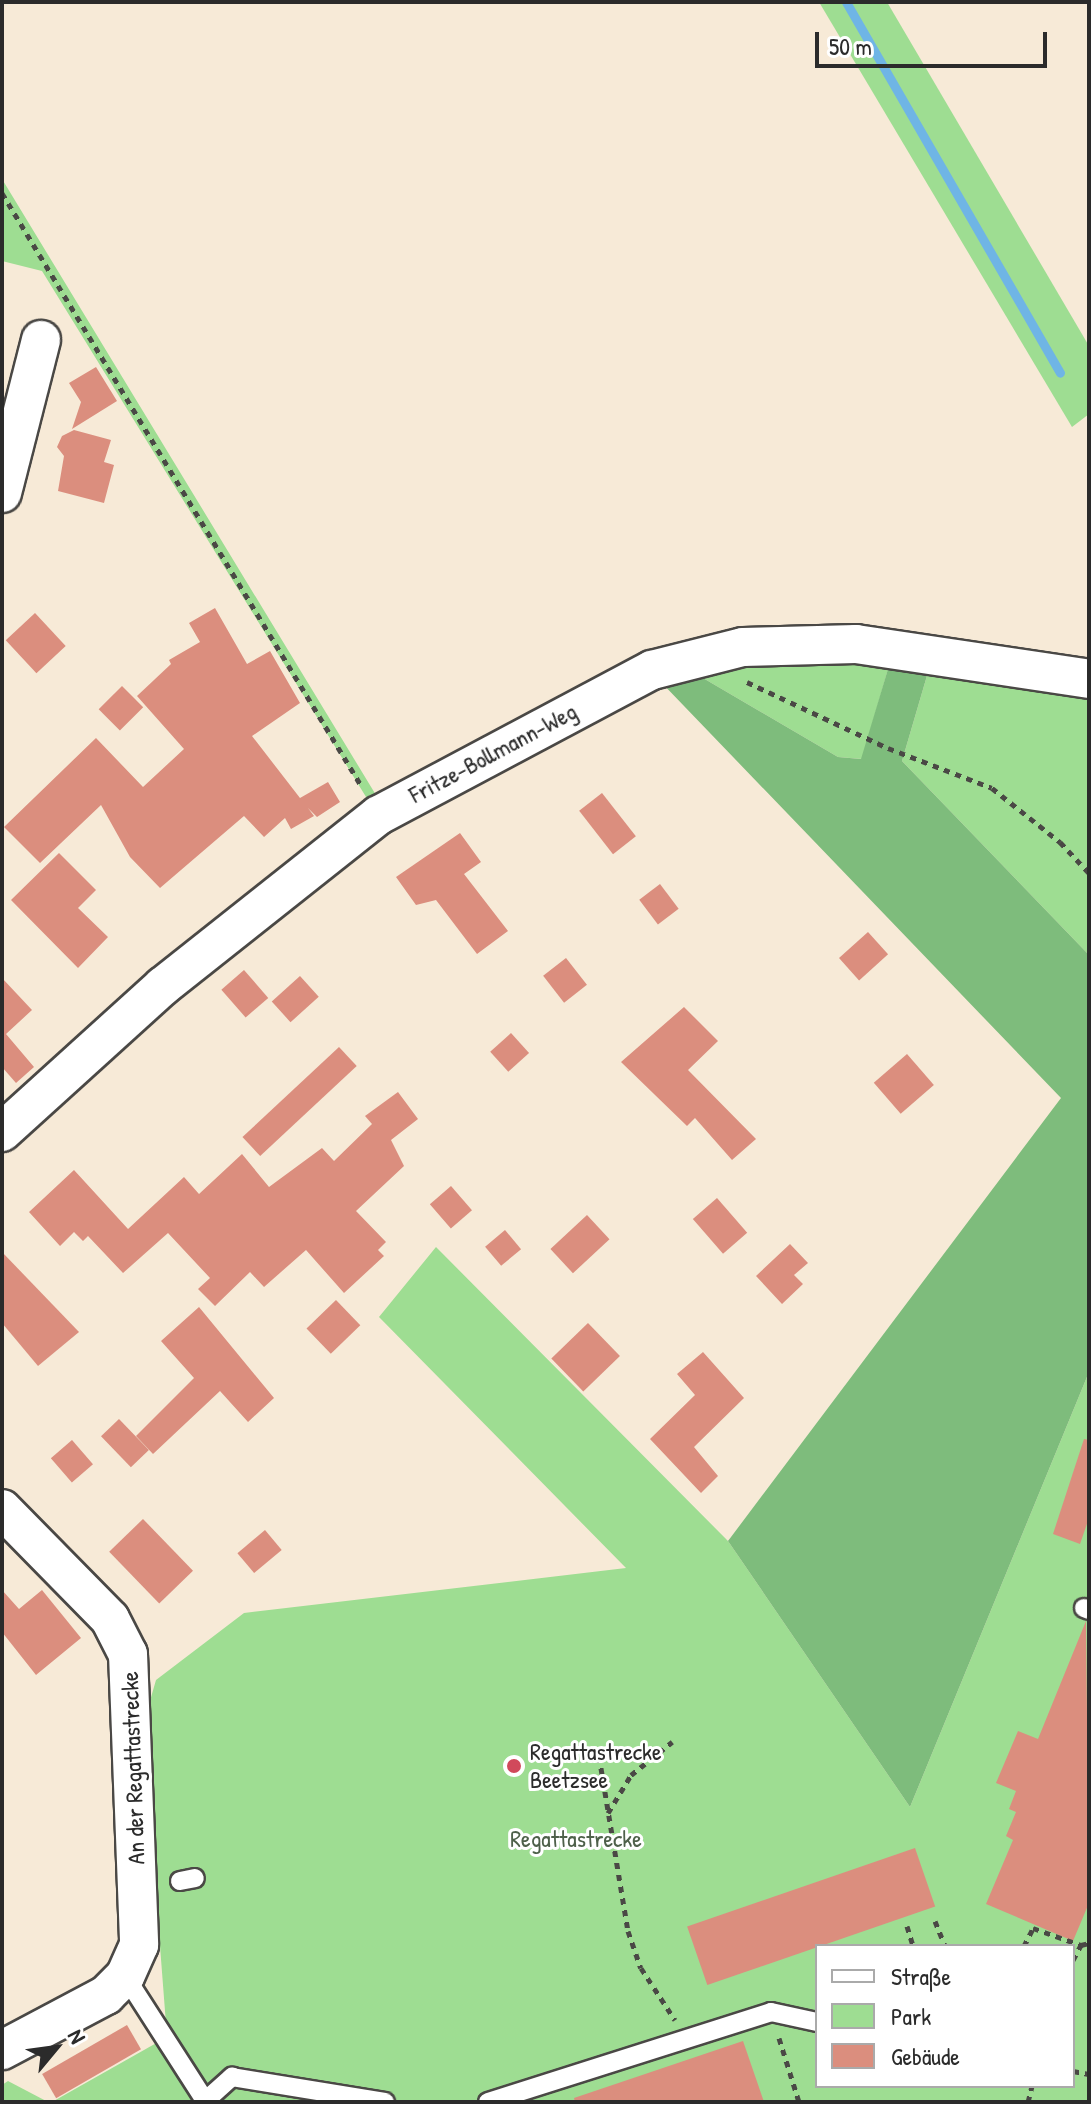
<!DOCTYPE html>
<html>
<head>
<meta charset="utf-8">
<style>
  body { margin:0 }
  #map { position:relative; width:1091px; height:2104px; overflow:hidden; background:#f7ead7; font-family:"Patrick Hand",sans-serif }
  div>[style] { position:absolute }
  .green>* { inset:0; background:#9edd92 }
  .forest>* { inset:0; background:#7ebc7c }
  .stream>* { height:9px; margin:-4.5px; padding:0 4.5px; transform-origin:4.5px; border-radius:4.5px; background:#6fb5e5 }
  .building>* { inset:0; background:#db8e7e; transform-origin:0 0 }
  .path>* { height:5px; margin-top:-2.5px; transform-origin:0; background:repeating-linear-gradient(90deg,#4a4845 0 6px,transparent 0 12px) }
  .roads { filter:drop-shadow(2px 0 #4a4845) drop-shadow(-2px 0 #4a4845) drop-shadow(0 2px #4a4845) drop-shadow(0 -2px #4a4845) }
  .service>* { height:18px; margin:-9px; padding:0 9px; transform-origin:9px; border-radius:9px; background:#fff }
  .minor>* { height:38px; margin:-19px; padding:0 19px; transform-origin:19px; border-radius:19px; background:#fff }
  .dots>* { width:22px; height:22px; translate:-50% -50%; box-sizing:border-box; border:4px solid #fff; border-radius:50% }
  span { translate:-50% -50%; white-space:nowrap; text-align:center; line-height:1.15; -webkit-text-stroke:6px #fff; paint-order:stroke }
  .street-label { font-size:24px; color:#2b2b2b }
  .poi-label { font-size:24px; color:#2b2b2b }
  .left { translate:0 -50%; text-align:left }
  .park-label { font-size:24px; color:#4e604a }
  .frame { position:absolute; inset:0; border:4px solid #2b2b2b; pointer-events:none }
  .legend { position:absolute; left:815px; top:1944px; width:260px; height:144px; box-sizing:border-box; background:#fff; border:2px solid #aaa; margin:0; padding:10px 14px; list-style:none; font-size:24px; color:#2b2b2b }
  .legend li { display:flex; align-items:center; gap:16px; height:40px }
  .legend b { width:40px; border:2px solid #aaa }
  .north { position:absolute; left:16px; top:2008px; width:80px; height:80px; -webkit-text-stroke:6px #fff; paint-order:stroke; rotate:61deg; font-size:22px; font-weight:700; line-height:32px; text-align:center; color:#2b2b2b }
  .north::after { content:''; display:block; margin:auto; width:28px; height:36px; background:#2b2b2b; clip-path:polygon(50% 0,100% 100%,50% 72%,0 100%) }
  .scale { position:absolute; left:815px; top:32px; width:232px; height:36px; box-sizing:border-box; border:4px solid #2b2b2b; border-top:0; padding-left:10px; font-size:24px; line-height:28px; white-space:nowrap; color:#2b2b2b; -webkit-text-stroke:6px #fff; paint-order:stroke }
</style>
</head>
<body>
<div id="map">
  <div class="green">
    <i style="clip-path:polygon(819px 2px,887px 2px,1089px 346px,1089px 414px,1072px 427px)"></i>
    <i style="clip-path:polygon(2px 179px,379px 800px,371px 805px,42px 271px,2px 261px)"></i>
    <i style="clip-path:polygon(746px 657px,891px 659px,862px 759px,838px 757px,691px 671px)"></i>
    <i style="clip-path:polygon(931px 662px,1089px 690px,1089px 955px,902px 761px)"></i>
    <i style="clip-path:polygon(evenodd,436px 1247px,728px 1541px,910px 1807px,1089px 1372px,1089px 2102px,52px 2102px,167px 2037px,143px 1725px,156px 1680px,244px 1613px,626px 1568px,379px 1317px,436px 1247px,817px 1946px,1073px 1946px,1073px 2086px,817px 2086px,817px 1946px)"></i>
    <i style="clip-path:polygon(8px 2081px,48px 2102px,2px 2102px,2px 2085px)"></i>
  </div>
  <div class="forest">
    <i style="clip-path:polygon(891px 659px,931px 662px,902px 761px,1089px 955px,1089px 1372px,910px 1807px,728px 1541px,1061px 1098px,659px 680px,691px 671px,838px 757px,861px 759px)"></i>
  </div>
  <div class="stream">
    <i style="left:846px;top:2px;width:428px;rotate:60deg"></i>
  </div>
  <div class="building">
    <i style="clip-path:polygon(96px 367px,117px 401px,72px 429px,81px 402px,69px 383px)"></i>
    <i style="clip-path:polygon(74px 430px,111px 440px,104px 462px,114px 465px,104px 503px,58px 491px,64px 456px,57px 447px,62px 436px)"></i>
    <i style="clip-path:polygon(215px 608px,247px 664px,270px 651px,300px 703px,252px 736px,300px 798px,328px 782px,340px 802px,317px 817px,308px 808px,314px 816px,291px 829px,285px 818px,264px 837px,244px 816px,160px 888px,130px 857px,101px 805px,40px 863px,4px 827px,96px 738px,143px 787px,184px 749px,137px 696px,171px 664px,169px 660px,200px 642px,189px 623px)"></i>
    <i style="left:35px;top:613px;width:45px;height:40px;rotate:47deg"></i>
    <i style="left:122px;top:686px;width:30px;height:33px;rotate:45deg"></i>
    <i style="left:602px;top:793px;width:55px;height:29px;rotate:52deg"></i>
    <i style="clip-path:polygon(460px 833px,481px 862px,464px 874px,508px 931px,477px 954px,436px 900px,416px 905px,396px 877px)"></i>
    <i style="clip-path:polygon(59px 853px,96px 890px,78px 908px,108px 937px,78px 968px,11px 900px)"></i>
    <i style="left:660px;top:884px;width:31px;height:26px;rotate:53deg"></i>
    <i style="left:868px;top:932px;width:30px;height:39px;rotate:48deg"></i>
    <i style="left:566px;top:958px;width:34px;height:29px;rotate:52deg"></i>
    <i style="left:244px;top:970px;width:37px;height:30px;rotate:49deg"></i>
    <i style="left:300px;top:976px;width:28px;height:38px;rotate:48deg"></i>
    <i style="clip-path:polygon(2px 978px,32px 1010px,6px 1034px,34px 1067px,16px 1083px,2px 1067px)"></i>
    <i style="clip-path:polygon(684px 1007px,718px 1041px,688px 1070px,756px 1139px,732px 1160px,695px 1118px,687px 1126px,621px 1062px)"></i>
    <i style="left:511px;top:1033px;width:27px;height:28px;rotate:48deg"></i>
    <i style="left:339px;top:1047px;width:26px;height:132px;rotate:47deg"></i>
    <i style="left:907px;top:1054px;width:41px;height:44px;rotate:49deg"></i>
    <i style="clip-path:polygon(398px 1092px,418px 1119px,391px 1140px,404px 1166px,356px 1211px,386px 1242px,378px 1250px,384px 1256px,344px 1293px,306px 1250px,264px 1287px,250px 1272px,215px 1306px,198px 1289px,210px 1278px,168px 1233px,123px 1273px,88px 1236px,83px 1241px,74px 1232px,60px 1246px,29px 1212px,74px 1170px,128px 1229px,184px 1177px,199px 1194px,242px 1154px,269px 1187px,322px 1148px,334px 1161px,372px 1124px,365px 1116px)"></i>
    <i style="left:451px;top:1186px;width:32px;height:28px;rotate:49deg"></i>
    <i style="left:717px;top:1198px;width:46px;height:32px;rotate:49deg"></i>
    <i style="left:587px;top:1215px;width:33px;height:50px;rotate:47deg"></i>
    <i style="left:505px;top:1230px;width:25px;height:26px;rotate:50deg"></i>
    <i style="clip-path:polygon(790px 1244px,808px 1263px,794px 1275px,803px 1284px,782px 1304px,756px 1276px)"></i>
    <i style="clip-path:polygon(2px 1252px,79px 1332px,38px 1366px,2px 1323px)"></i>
    <i style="left:336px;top:1300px;width:35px;height:41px;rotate:46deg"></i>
    <i style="clip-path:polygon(199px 1307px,274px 1398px,248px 1422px,220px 1391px,153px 1454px,136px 1436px,194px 1378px,161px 1341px)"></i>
    <i style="left:588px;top:1323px;width:46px;height:51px;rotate:46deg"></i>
    <i style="clip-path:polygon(703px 1352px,744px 1398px,694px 1447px,718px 1476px,701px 1493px,650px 1439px,695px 1395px,677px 1374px)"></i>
    <i style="left:119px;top:1419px;width:43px;height:25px;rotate:46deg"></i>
    <i style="clip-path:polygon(1084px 1439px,1089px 1440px,1089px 1518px,1080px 1544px,1053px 1534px)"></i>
    <i style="left:72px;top:1440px;width:32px;height:28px;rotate:49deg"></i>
    <i style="left:143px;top:1519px;width:72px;height:47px;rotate:46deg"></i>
    <i style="left:265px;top:1530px;width:26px;height:36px;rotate:50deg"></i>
    <i style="clip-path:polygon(2px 1590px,19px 1609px,42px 1590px,81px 1638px,36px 1675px,2px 1632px)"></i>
    <i style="clip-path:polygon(1086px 1621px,1089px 1903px,1073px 1941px,986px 1904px,1013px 1840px,1006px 1836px,1016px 1812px,1009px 1809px,1016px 1791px,996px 1783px,1018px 1731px,1038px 1739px)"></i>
    <i style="left:915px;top:1848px;width:62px;height:241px;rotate:71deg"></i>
    <i style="left:127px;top:2025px;width:28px;height:98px;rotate:60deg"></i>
    <i style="clip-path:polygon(743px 2041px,764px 2102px,575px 2102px,574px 2098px)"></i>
  </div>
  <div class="path">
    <i style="left:2px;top:193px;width:695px;rotate:58.78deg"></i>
    <i style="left:747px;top:682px;width:156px;rotate:25.1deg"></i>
    <i style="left:888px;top:748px;width:111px;rotate:21deg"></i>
    <i style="left:992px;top:788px;width:87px;rotate:38.5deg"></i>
    <i style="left:1060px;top:842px;width:42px;rotate:46.9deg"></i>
    <i style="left:599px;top:1756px;width:177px;rotate:80.6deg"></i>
    <i style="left:628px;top:1931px;width:39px;rotate:71deg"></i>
    <i style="left:641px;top:1968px;width:62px;rotate:56.8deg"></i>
    <i style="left:608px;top:1813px;width:44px;rotate:-58.8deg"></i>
    <i style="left:631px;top:1775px;width:53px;rotate:-38.8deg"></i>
    <i style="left:935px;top:1921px;width:27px;rotate:68deg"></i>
    <i style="left:907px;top:1926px;width:21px;rotate:73deg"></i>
    <i style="left:1024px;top:1946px;width:20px;rotate:-63deg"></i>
    <i style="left:1033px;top:1928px;width:51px;rotate:19.5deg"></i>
    <i style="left:1081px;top:1945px;width:8px;rotate:-14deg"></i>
    <i style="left:1073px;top:1960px;width:17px;rotate:-62deg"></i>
    <i style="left:779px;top:2038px;width:67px;rotate:72.6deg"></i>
    <i style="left:1073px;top:2071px;width:16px;rotate:11deg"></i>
    <i style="left:1028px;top:2102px;width:16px;rotate:-76deg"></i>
  </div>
  <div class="roads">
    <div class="service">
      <i style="left:1084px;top:1608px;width:5px;rotate:22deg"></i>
      <i style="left:180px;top:1881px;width:15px;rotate:-11deg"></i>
      <i style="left:125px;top:1976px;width:150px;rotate:57.3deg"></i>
      <i style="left:204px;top:2102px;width:38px;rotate:-42deg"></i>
      <i style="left:232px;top:2077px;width:155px;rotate:9.3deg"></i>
      <i style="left:488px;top:2102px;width:297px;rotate:-17.6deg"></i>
      <i style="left:771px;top:2012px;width:47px;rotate:12.3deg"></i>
    </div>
    <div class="minor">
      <i style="left:2px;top:493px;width:158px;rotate:-75.7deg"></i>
      <i style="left:2px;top:1132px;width:217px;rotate:-42.2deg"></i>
      <i style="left:163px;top:986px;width:275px;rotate:-38.4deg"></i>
      <i style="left:379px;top:815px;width:309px;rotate:-28deg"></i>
      <i style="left:652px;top:670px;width:94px;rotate:-14.2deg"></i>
      <i style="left:743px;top:647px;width:113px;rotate:-1.5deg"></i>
      <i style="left:856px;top:644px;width:236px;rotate:8.5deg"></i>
      <i style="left:2px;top:1509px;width:154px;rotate:45.5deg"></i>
      <i style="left:110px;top:1619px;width:39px;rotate:63deg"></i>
      <i style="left:128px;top:1654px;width:291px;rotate:87.8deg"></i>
      <i style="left:139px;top:1945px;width:34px;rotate:114deg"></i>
      <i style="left:125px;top:1976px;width:27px;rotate:135deg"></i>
      <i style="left:106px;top:1995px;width:118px;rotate:152.1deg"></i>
    </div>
  </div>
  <div class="dots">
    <i style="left:514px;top:1766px;background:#d1495b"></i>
  </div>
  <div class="street-label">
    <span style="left:493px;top:753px;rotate:-28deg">Fritze-Bollmann-Weg</span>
    <span style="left:133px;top:1768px;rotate:-92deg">An der Regattastrecke</span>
  </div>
  <div class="poi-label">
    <span class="left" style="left:530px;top:1766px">Regattastrecke<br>Beetzsee</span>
  </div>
  <div class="park-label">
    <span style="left:576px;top:1839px">Regattastrecke</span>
  </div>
  <div class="frame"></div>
  <ul class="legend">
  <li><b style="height:10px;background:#fff"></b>Straße</li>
  <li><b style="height:22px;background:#9edd92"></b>Park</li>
  <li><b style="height:22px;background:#db8e7e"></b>Gebäude</li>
  </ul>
  <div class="north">N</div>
  <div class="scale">50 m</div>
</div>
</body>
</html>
